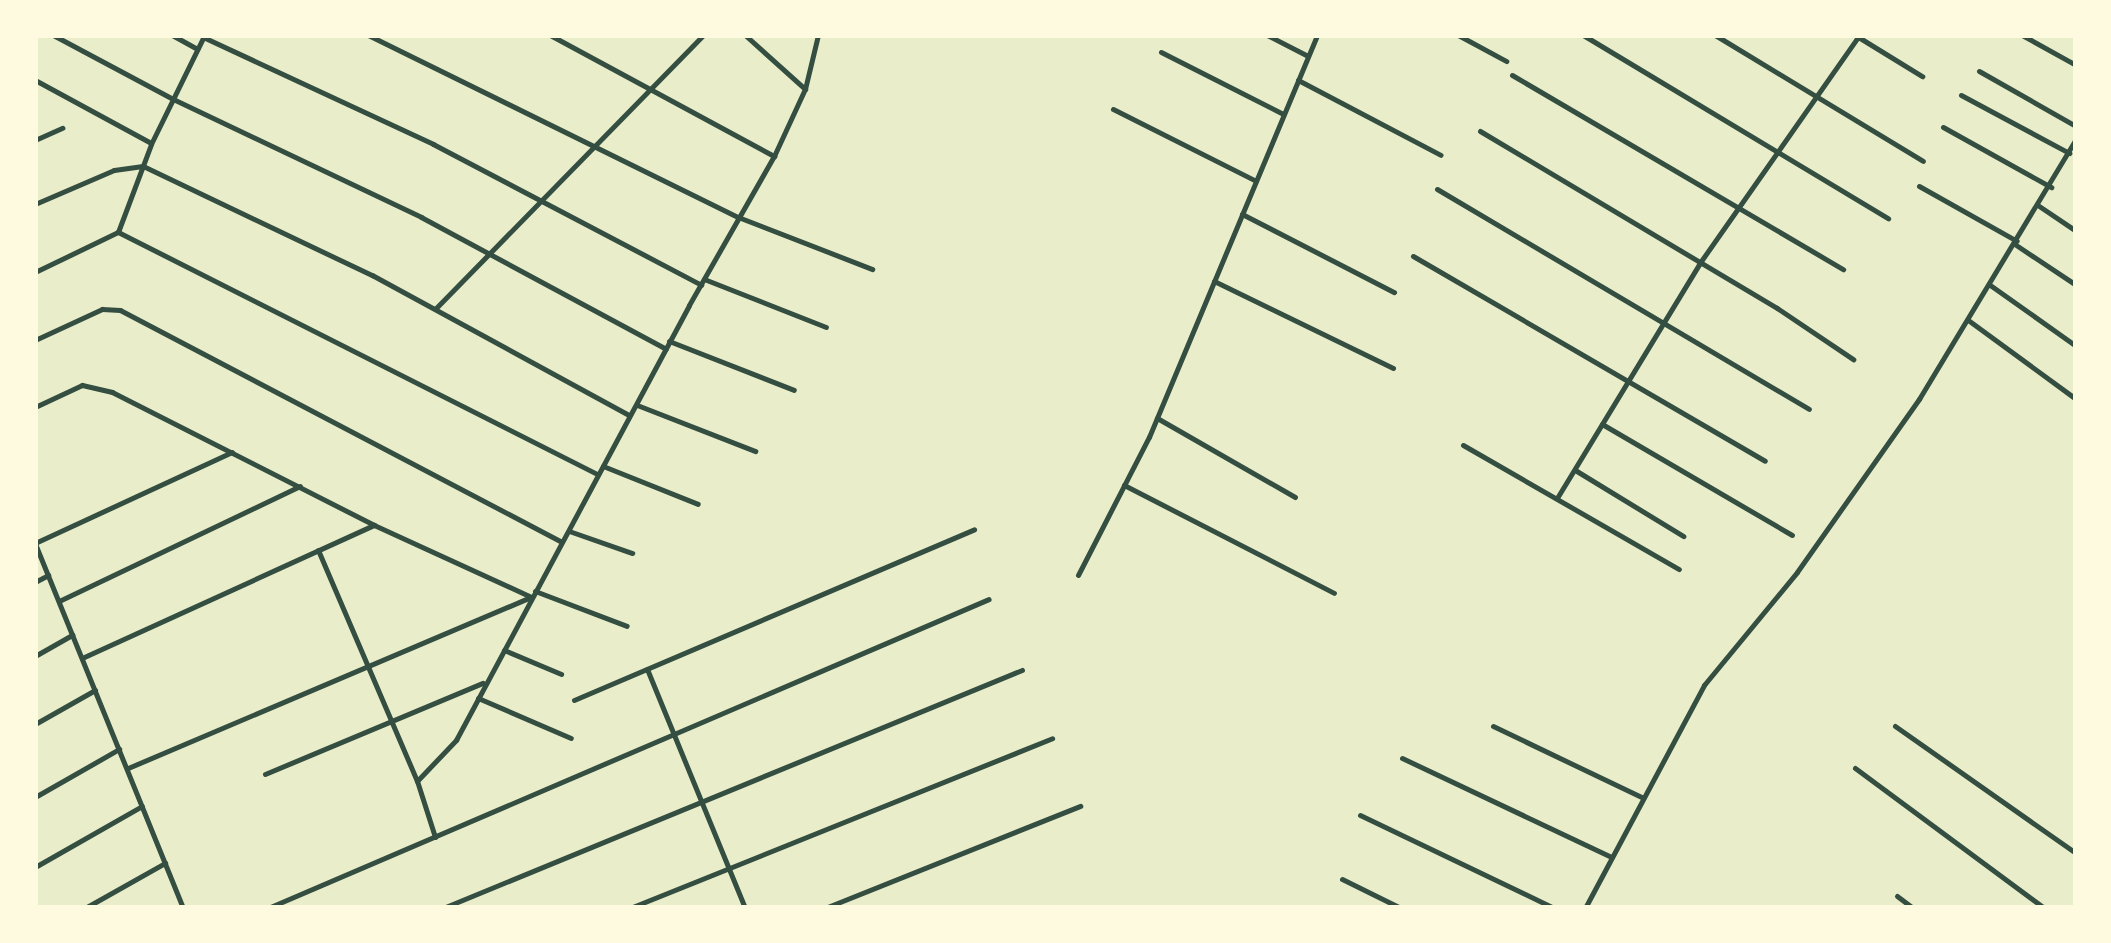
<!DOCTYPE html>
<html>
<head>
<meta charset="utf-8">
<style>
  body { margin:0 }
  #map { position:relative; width:2111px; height:943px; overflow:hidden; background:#e9edc9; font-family:"PT Serif",serif }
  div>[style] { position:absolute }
  .minor>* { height:5px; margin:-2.5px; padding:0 2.5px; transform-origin:2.5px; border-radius:2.5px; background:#344e41 }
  span { translate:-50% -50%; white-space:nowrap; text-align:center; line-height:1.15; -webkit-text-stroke:8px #fefae0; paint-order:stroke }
  .frame { position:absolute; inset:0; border:38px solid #fefae0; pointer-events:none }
</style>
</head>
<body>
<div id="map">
  <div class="minor">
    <i style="left:53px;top:35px;width:136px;rotate:28.1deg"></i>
    <i style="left:173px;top:99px;width:275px;rotate:25.4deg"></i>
    <i style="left:421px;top:217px;width:278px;rotate:28.3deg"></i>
    <i style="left:172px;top:35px;width:29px;rotate:29deg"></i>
    <i style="left:368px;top:35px;width:412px;rotate:26.2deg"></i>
    <i style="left:738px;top:217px;width:144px;rotate:21.2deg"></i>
    <i style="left:550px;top:35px;width:255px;rotate:28.4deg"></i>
    <i style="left:745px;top:35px;width:81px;rotate:42deg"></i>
    <i style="left:1267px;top:35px;width:46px;rotate:27.1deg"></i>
    <i style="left:1458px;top:35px;width:55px;rotate:28.4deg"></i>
    <i style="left:1583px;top:35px;width:356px;rotate:31deg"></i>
    <i style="left:1715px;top:35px;width:243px;rotate:31.2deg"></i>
    <i style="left:1855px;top:35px;width:79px;rotate:31.5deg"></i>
    <i style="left:2022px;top:35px;width:62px;rotate:29.1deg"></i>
    <i style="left:203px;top:37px;width:254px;rotate:24.9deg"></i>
    <i style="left:433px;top:144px;width:303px;rotate:27.7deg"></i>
    <i style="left:1161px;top:52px;width:137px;rotate:26.9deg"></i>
    <i style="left:1979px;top:71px;width:112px;rotate:29.6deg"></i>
    <i style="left:1512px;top:75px;width:384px;rotate:30.4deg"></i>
    <i style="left:35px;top:80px;width:132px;rotate:28.5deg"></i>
    <i style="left:1298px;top:80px;width:161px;rotate:27.7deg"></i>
    <i style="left:1961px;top:95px;width:123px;rotate:28.2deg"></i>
    <i style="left:1113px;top:109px;width:160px;rotate:26.7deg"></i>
    <i style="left:1943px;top:127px;width:124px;rotate:29.1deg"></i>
    <i style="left:1480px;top:131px;width:346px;rotate:30.8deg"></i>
    <i style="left:1777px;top:308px;width:92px;rotate:33.9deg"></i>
    <i style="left:35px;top:140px;width:30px;rotate:-24deg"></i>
    <i style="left:1919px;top:186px;width:112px;rotate:29.3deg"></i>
    <i style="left:1437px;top:189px;width:432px;rotate:30.6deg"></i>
    <i style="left:35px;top:204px;width:86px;rotate:-23.3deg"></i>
    <i style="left:114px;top:170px;width:29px;rotate:-8deg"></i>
    <i style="left:143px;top:166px;width:254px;rotate:25.5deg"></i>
    <i style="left:372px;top:275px;width:293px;rotate:28.6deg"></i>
    <i style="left:2039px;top:206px;width:45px;rotate:34deg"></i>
    <i style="left:1242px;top:214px;width:171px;rotate:27.2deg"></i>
    <i style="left:118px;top:232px;width:537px;rotate:26.8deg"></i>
    <i style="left:2016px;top:245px;width:72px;rotate:33.7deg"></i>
    <i style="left:1413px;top:256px;width:407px;rotate:30.2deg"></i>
    <i style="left:35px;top:272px;width:92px;rotate:-25.7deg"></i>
    <i style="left:118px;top:232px;width:94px;rotate:-69.4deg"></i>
    <i style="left:151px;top:144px;width:118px;rotate:-63.9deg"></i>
    <i style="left:704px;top:279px;width:131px;rotate:21.5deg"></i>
    <i style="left:1214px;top:281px;width:199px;rotate:25.9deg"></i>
    <i style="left:1990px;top:285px;width:105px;rotate:35.3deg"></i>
    <i style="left:436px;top:308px;width:382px;rotate:-45.6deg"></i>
    <i style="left:1968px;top:320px;width:134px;rotate:36.2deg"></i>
    <i style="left:35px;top:340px;width:74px;rotate:-24.8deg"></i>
    <i style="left:102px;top:309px;width:18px;rotate:3deg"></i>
    <i style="left:120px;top:310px;width:498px;rotate:27.7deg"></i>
    <i style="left:669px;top:341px;width:134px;rotate:21.4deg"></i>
    <i style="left:637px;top:405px;width:127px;rotate:21.3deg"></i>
    <i style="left:35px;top:407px;width:52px;rotate:-25.1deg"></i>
    <i style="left:82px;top:385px;width:31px;rotate:13deg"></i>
    <i style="left:112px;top:392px;width:294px;rotate:26.9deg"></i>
    <i style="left:374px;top:525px;width:173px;rotate:24.6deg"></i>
    <i style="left:1157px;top:418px;width:159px;rotate:29.8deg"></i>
    <i style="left:1602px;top:424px;width:220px;rotate:30.3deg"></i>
    <i style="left:1463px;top:445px;width:249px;rotate:29.9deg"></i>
    <i style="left:603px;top:466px;width:102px;rotate:21.8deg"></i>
    <i style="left:1575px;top:470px;width:127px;rotate:31.4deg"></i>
    <i style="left:1124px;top:485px;width:236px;rotate:27.2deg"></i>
    <i style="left:1557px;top:498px;width:274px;rotate:-58.7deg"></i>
    <i style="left:1699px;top:264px;width:277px;rotate:-55deg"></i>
    <i style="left:569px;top:531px;width:67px;rotate:19.2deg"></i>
    <i style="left:318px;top:550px;width:251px;rotate:66.8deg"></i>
    <i style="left:1078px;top:575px;width:155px;rotate:-62.8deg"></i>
    <i style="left:1149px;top:437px;width:436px;rotate:-67.3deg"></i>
    <i style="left:35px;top:582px;width:15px;rotate:-28deg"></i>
    <i style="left:535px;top:591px;width:98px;rotate:20.8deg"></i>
    <i style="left:59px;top:601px;width:267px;rotate:-25.5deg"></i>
    <i style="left:504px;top:650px;width:62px;rotate:22.8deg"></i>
    <i style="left:35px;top:656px;width:43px;rotate:-29.6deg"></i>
    <i style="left:82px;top:658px;width:321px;rotate:-24.5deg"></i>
    <i style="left:647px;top:669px;width:258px;rotate:67.7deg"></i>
    <i style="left:478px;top:698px;width:101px;rotate:23.3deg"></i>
    <i style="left:574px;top:700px;width:435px;rotate:-23.1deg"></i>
    <i style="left:35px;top:724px;width:69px;rotate:-29.5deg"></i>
    <i style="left:1493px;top:726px;width:164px;rotate:25.6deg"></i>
    <i style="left:1895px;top:726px;width:221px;rotate:35.1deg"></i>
    <i style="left:1402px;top:758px;width:231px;rotate:25.3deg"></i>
    <i style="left:128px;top:768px;width:436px;rotate:-23deg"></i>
    <i style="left:1855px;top:768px;width:235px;rotate:36.5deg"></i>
    <i style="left:265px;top:774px;width:236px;rotate:-22.7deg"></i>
    <i style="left:35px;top:797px;width:97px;rotate:-29.7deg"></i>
    <i style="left:1360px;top:815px;width:215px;rotate:25.6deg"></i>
    <i style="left:435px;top:837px;width:59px;rotate:-107.8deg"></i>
    <i style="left:417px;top:781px;width:57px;rotate:-46.4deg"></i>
    <i style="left:456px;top:740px;width:493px;rotate:-61.8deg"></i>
    <i style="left:689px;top:305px;width:172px;rotate:-60.3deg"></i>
    <i style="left:774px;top:156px;width:74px;rotate:-65.2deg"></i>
    <i style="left:805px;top:89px;width:56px;rotate:-76.5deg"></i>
    <i style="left:35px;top:867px;width:123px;rotate:-29.7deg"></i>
    <i style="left:1342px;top:879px;width:66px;rotate:26.2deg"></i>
    <i style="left:1897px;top:896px;width:20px;rotate:37deg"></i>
    <i style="left:85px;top:908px;width:92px;rotate:-29.4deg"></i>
    <i style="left:183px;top:908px;width:394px;rotate:-112.1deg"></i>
    <i style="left:35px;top:543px;width:217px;rotate:-24.8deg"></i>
    <i style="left:268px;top:908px;width:784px;rotate:-23.2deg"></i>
    <i style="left:443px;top:908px;width:626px;rotate:-22.35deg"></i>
    <i style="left:630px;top:908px;width:455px;rotate:-21.9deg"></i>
    <i style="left:825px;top:908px;width:275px;rotate:-21.8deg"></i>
    <i style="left:1585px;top:908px;width:253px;rotate:-61.9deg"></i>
    <i style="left:1704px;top:685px;width:146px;rotate:-50.5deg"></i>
    <i style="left:1797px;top:572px;width:212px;rotate:-54.8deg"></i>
    <i style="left:1919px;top:399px;width:304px;rotate:-58.9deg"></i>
  </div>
  <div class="frame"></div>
</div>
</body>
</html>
